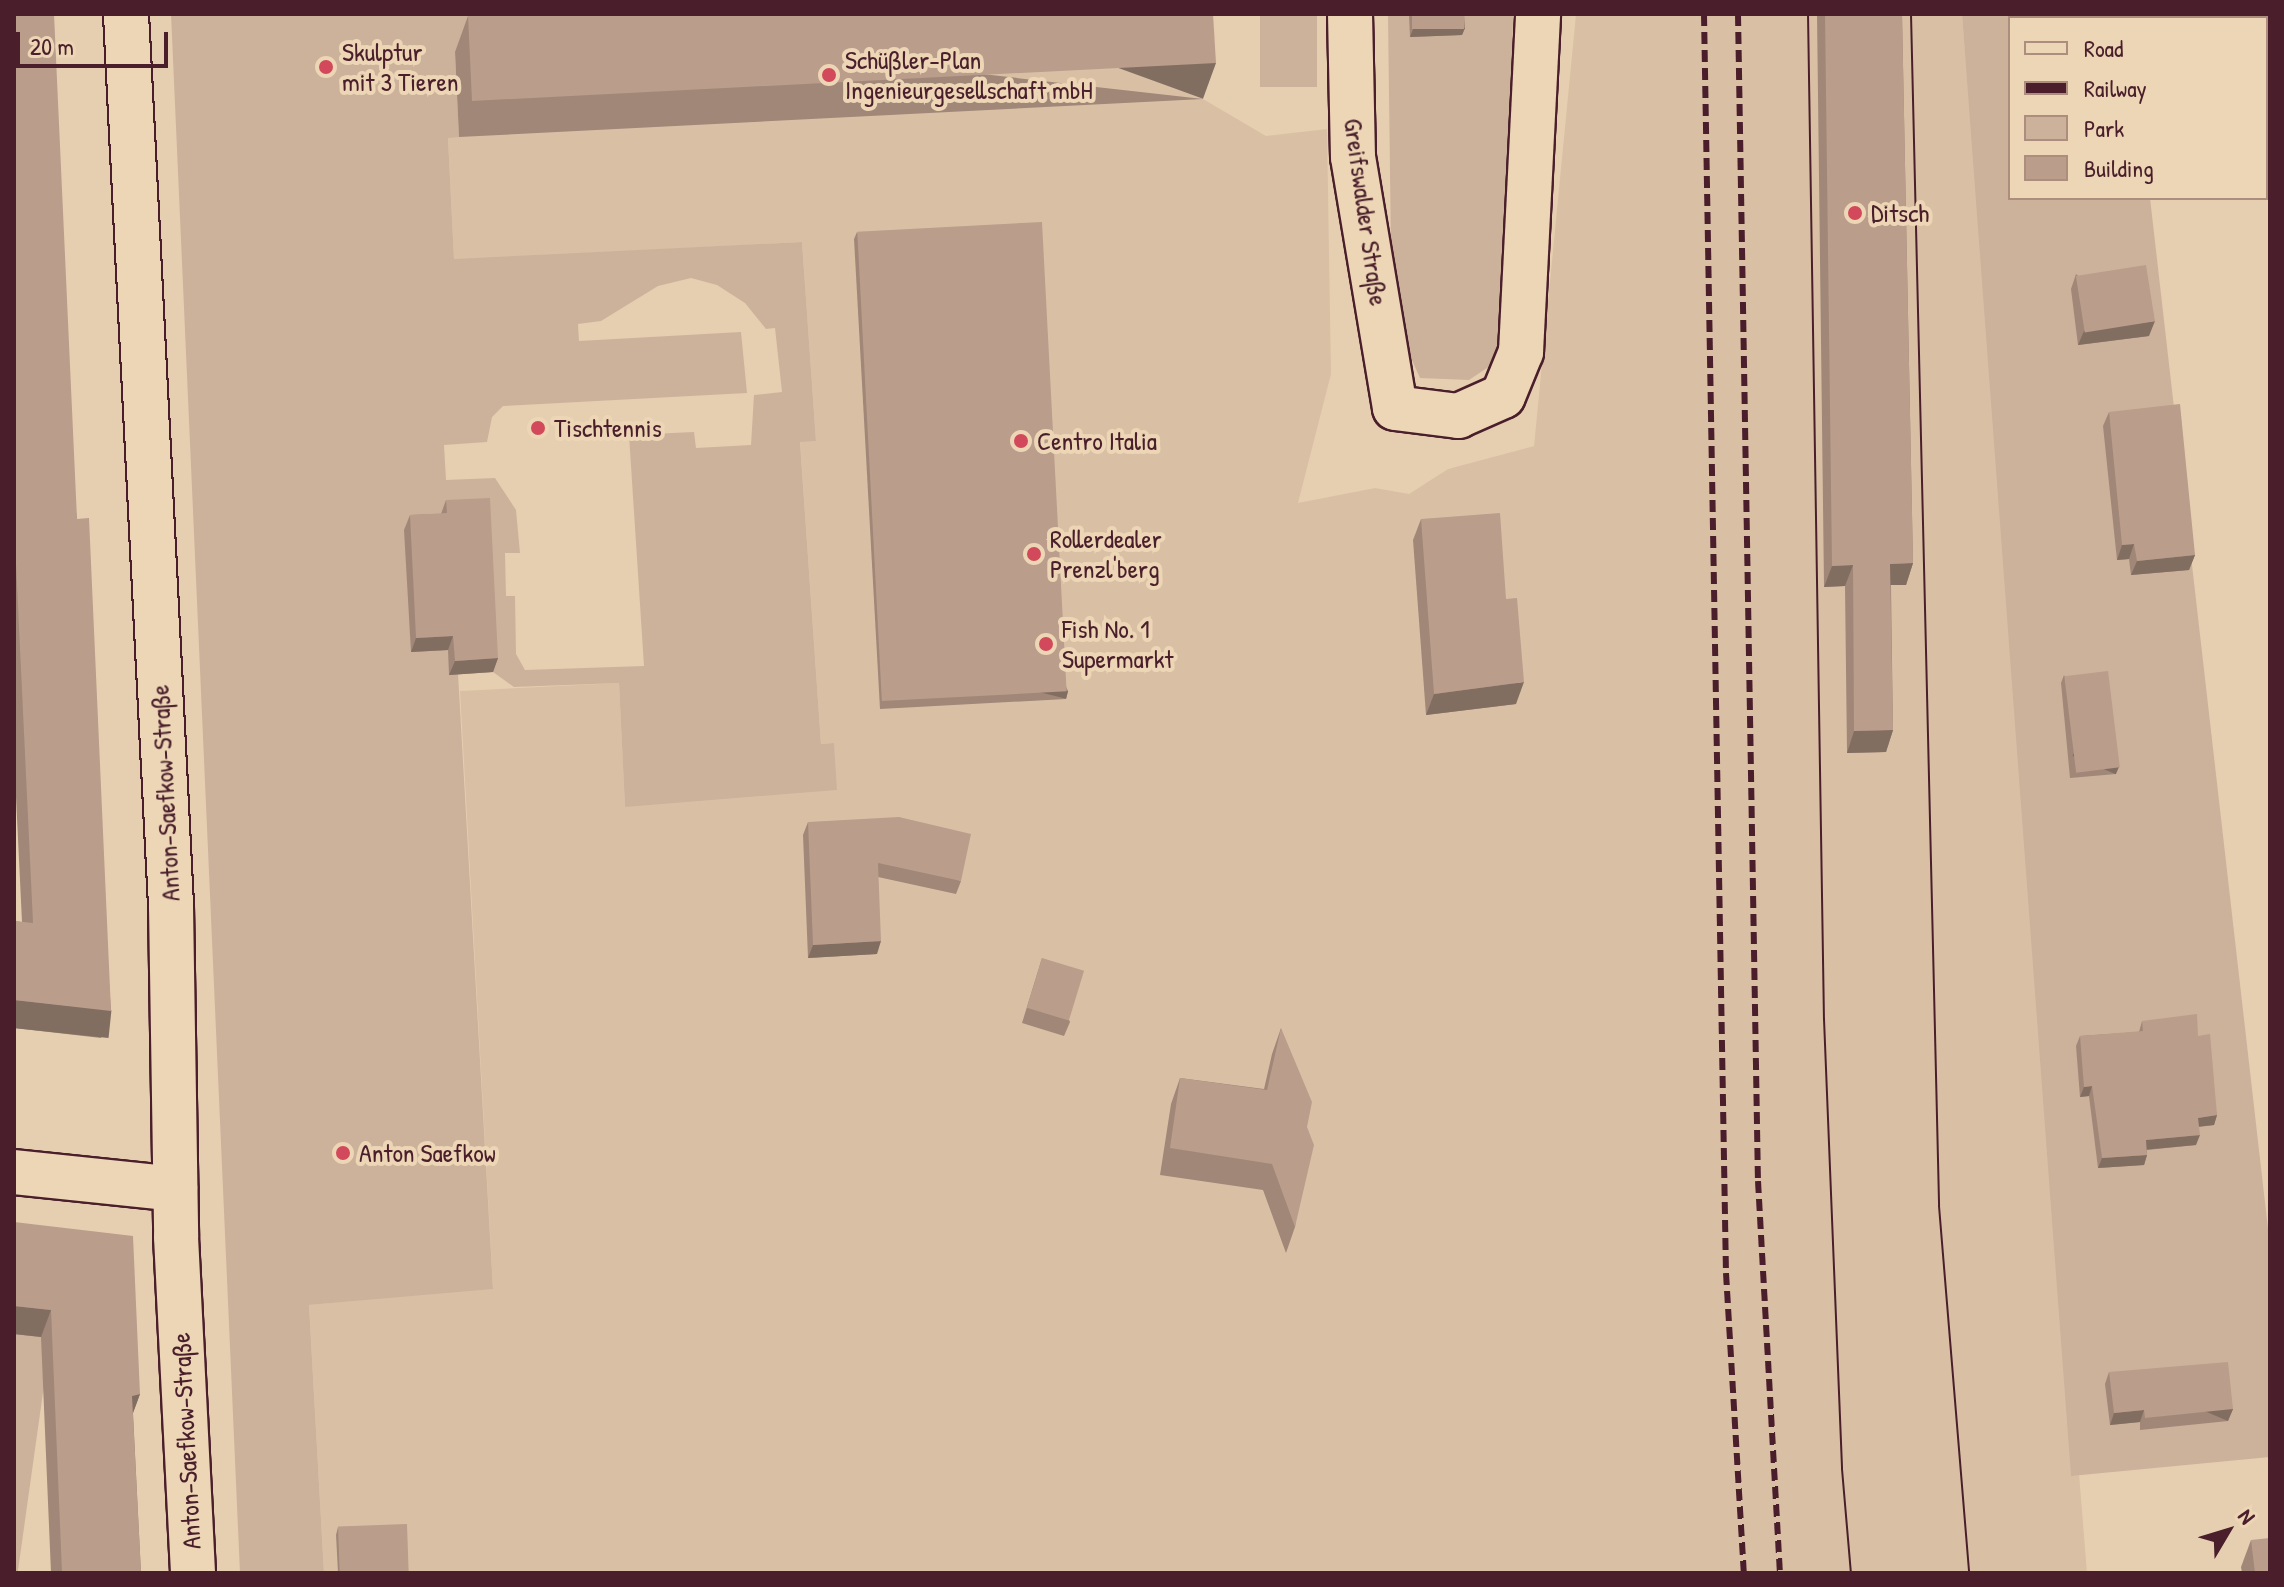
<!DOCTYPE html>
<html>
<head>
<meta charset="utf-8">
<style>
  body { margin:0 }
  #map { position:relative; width:2284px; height:1587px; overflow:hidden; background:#e6cfb0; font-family:"Patrick Hand",sans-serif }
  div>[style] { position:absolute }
  .built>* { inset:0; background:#d9c0a5 }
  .green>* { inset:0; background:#ccb29b; transform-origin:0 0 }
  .roads { filter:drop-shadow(2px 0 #4a1f2b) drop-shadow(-2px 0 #4a1f2b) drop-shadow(0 2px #4a1f2b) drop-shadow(0 -2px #4a1f2b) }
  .minor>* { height:44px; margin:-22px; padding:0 22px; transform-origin:22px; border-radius:22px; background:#edd6b6 }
  .tram>* { height:2px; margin:-1px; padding:0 1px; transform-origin:1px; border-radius:1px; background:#4a1f2b }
  .rail>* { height:6px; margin-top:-3px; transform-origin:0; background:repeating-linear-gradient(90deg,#4a1f2b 0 12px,transparent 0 18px) }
  .wall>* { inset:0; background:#a08778 }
  .shaded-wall>* { inset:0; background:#826e61; transform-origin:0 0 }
  .building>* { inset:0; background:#ba9d8b; transform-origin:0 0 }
  .dots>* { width:22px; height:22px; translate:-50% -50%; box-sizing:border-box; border:4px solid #edd6b6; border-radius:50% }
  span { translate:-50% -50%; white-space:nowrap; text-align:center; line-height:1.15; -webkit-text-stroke:8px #edd6b6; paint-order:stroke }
  .poi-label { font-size:26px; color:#4a1f2b }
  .left { translate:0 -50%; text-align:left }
  .street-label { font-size:26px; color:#4a1f2b }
  .frame { position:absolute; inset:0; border:16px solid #4a1f2b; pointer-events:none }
  .legend { position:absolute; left:2008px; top:16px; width:260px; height:184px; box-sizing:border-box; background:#edd6b6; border:2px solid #ac8d7e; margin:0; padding:10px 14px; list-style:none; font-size:24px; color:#4a1f2b }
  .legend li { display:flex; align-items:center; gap:16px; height:40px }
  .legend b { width:40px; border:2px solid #ac8d7e }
  .north { position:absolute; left:2188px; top:1491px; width:80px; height:80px; -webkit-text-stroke:6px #edd6b6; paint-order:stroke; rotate:52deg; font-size:22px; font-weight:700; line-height:32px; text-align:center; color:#4a1f2b }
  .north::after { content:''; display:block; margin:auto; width:28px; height:36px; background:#4a1f2b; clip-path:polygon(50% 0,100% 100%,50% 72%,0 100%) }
  .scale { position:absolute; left:16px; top:32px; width:152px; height:36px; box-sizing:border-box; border:4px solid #4a1f2b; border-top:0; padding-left:10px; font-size:24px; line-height:28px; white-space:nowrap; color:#4a1f2b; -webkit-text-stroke:6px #edd6b6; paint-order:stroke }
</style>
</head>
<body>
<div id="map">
  <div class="built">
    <i style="clip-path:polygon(1198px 14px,1203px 99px,1266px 136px,1327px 129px,1331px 374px,1298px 503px,1375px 488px,1409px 494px,1448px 469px,1534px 446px,1576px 14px,1962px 14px,2087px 1573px,324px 1573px,309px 1305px,493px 1288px,460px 691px,619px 683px,625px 807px,834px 743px,821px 744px,800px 441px,816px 441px,802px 242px,454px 260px,448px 137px)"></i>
  </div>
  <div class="green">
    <i style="clip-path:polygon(evenodd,171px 14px,646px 14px,647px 42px,455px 52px,459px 137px,448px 138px,454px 259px,802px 242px,816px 441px,800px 442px,821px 744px,834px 743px,837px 790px,625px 807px,619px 683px,514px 687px,493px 672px,484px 513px,449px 515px,493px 1289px,309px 1305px,324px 1573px,240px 1573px,171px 14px,691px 278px,717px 285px,745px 303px,766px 329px,775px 328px,782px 392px,754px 395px,751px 445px,696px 448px,694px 432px,629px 435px,644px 666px,525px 670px,516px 654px,515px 596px,506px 596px,505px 553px,520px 553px,516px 510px,495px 478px,446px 480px,444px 445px,487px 442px,492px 417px,503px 406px,747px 393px,741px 332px,579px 341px,578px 324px,601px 321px,658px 286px,691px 278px)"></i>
    <i style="left:1260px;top:14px;width:57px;height:73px"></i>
    <i style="clip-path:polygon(1388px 14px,1513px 14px,1508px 339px,1499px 360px,1469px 380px,1420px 378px,1403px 340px,1391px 251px)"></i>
    <i style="clip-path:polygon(1962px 14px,2129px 14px,2129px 18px,2010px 18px,2010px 198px,2150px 198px,2270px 1246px,2270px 1457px,2071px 1476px)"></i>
    <i style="left:14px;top:1333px;width:37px;height:240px;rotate:8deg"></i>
  </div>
  <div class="roads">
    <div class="minor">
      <i style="left:126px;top:14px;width:893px;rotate:87.11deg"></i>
      <i style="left:171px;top:906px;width:331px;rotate:89.1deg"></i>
      <i style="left:176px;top:1237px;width:336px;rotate:87.1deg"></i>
      <i style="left:1350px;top:14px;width:143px;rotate:88.8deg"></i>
      <i style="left:1353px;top:157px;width:254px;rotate:80.5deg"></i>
      <i style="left:1395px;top:408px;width:64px;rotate:7.2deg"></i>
      <i style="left:1458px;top:416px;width:49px;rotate:-24deg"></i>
      <i style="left:1503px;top:396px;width:48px;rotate:-67.8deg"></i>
      <i style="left:1521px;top:352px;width:338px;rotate:-87.1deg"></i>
      <i style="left:14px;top:1172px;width:162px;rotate:6deg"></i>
    </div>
  </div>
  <div class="tram">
    <i style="left:1808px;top:14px;width:1005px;rotate:89.09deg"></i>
    <i style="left:1824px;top:1019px;width:450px;rotate:87.7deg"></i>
    <i style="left:1842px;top:1469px;width:104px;rotate:85.1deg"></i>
    <i style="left:1911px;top:14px;width:1192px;rotate:88.65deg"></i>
    <i style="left:1939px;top:1206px;width:368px;rotate:85.3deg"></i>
  </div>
  <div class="rail">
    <i style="left:1704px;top:14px;width:1259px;rotate:89deg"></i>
    <i style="left:1726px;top:1273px;width:301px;rotate:86.6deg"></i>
    <i style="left:1738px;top:14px;width:1167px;rotate:89.02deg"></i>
    <i style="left:1758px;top:1181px;width:393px;rotate:86.8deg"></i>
  </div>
  <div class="wall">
    <i style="clip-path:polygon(14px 14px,77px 519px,111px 1011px,101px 1038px,14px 1028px,14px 921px,22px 922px,14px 756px)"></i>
    <i style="clip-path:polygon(1409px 14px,1464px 14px,1465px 28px,1462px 35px,1410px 37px)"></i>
    <i style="clip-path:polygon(1817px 14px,1902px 14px,1913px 563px,1906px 585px,1891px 585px,1893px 730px,1886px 752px,1847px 753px,1845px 586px,1824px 587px)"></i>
    <i style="clip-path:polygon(468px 16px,1203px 99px,459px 137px,455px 52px)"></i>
    <i style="clip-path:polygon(857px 232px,1068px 691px,1066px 699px,880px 709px,854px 239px)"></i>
    <i style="clip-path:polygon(2076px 274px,2149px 336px,2078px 345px,2071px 289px)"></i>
    <i style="clip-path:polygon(2109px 412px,2195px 555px,2189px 570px,2131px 575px,2129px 559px,2117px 560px,2103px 426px)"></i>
    <i style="clip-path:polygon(446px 500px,498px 658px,493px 672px,449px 675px,448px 650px,411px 652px,404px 530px,410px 515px,441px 514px)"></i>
    <i style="clip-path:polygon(1421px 519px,1506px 599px,1516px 704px,1426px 715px,1413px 540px)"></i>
    <i style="clip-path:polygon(2064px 675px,2116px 774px,2070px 778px,2061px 683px)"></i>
    <i style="clip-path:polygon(808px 822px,961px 881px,956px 894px,878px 877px,877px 954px,808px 958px,803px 835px)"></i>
    <i style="clip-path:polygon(1042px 958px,1070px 1022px,1064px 1036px,1022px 1023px)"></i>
    <i style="clip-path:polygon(2142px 1021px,2198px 1036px,2217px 1115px,2214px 1125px,2199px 1127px,2196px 1145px,2147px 1150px,2147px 1155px,2144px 1165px,2098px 1168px,2089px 1096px,2080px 1097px,2076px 1046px,2080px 1036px,2139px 1032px)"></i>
    <i style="clip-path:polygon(1281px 1028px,1307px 1127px,1295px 1227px,1286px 1253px,1263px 1190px,1160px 1175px,1171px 1104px,1180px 1078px,1264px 1089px,1272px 1054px)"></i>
    <i style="clip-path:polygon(14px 1222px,140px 1394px,133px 1413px,141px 1573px,51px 1573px,41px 1337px,14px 1334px)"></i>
    <i style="clip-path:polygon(2109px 1372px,2233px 1409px,2228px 1421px,2140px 1430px,2140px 1422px,2110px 1425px,2105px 1384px)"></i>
    <i style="clip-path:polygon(338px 1527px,409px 1573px,338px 1573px,336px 1535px)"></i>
    <i style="clip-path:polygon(2251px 1540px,2270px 1573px,2242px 1573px,2241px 1567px)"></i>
  </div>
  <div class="shaded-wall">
    <i style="left:2133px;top:14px;width:56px;height:4px"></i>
    <i style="clip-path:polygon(1465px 28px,1462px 35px,1410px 37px,1413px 29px)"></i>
    <i style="left:1216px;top:63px;width:38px;height:745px;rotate:110deg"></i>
    <i style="clip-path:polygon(2155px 321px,2149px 336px,2078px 345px,2084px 331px)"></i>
    <i style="clip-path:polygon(2134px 544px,2129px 559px,2117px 560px,2122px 545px)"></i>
    <i style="clip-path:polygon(2195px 555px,2189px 570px,2131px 575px,2137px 561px)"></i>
    <i style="clip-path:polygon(1913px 563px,1906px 585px,1882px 585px,1890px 564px)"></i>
    <i style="clip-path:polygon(1853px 565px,1845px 586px,1824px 587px,1832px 566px)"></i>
    <i style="clip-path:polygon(453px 636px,448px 650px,411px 652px,416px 638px)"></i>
    <i style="clip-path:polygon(498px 658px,493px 672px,449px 675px,455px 661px)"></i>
    <i style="clip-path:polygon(1524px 682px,1516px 704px,1426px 715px,1434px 694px)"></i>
    <i style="left:1068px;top:691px;width:8px;height:185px;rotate:104deg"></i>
    <i style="clip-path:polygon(1893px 730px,1886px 752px,1847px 753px,1854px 731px)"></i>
    <i style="left:2119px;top:767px;width:8px;height:47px;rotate:113deg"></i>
    <i style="clip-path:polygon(881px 941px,877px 954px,808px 958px,813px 945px)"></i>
    <i style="left:14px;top:1000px;width:98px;height:28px;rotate:6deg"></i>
    <i style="clip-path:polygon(2092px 1086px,2089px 1096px,2080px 1097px,2084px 1087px)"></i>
    <i style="clip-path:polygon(2217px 1115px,2214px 1125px,2194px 1127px,2198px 1118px)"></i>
    <i style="clip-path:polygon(2200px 1135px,2196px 1145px,2142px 1150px,2146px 1140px)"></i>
    <i style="clip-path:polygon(2147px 1155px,2144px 1165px,2098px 1168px,2102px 1158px)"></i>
    <i style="clip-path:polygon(14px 1306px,51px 1310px,41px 1337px,14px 1334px)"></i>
    <i style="clip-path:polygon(140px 1394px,130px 1421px,132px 1396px)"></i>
    <i style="left:2233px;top:1409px;width:13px;height:88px;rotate:113deg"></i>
    <i style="clip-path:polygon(2144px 1410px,2140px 1422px,2110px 1425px,2114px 1413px)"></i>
  </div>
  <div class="building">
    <i style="clip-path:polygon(14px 14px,54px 14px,77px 519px,89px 518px,111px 1011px,14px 1000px,14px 921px,33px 923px,14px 522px)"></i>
    <i style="clip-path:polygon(503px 14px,1213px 14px,1216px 63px,472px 101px,468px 16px)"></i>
    <i style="left:1412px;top:14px;width:52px;height:15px"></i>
    <i style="clip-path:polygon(1825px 14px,1902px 14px,1913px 563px,1890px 564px,1893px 730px,1854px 731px,1853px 565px,1832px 566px)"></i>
    <i style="left:1042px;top:222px;width:470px;height:185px;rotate:87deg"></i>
    <i style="left:2146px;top:265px;width:57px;height:71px;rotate:81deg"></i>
    <i style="clip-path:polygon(2180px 404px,2195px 555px,2137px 561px,2134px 544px,2122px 545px,2109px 412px)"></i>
    <i style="clip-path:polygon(490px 498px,498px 658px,455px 661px,453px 636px,416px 638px,410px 515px,447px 513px,446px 500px)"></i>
    <i style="clip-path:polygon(1500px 513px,1506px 599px,1517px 598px,1524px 682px,1434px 694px,1421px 519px)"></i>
    <i style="left:2108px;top:671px;width:97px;height:44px;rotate:83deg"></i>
    <i style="clip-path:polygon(899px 817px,971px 834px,961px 881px,878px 863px,881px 941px,813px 945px,808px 822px)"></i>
    <i style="left:1042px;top:958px;width:44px;height:52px;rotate:17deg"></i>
    <i style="clip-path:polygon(2197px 1014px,2198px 1036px,2210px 1034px,2217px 1115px,2198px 1118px,2200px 1135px,2146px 1140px,2147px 1155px,2102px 1158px,2092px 1086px,2084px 1087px,2080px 1036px,2143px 1031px,2142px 1021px)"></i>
    <i style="clip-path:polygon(1281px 1028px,1312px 1102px,1307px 1127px,1314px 1145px,1295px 1227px,1272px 1164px,1170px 1148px,1180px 1078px,1267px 1090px)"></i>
    <i style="clip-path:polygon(14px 1222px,133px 1236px,140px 1394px,132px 1396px,141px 1573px,62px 1573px,51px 1310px,14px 1306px)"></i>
    <i style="clip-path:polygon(2228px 1362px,2233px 1409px,2145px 1418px,2144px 1410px,2114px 1413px,2109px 1372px)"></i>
    <i style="left:407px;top:1524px;width:49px;height:69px;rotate:88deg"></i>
    <i style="clip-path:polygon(2270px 1538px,2270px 1573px,2255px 1573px,2251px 1540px)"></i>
  </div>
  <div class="dots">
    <i style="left:326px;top:67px;background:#d1495b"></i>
    <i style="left:829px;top:75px;background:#d1495b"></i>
    <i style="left:1855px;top:213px;background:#d1495b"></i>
    <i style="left:538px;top:428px;background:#d1495b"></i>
    <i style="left:1021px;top:441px;background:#d1495b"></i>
    <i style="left:1034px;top:554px;background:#d1495b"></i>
    <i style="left:1046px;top:644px;background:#d1495b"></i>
    <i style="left:343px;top:1153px;background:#d1495b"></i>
  </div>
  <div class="poi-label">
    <span class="left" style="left:342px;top:67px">Skulptur<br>mit 3 Tieren</span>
    <span class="left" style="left:845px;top:75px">Schüßler-Plan<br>Ingenieurgesellschaft mbH</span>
    <span class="left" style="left:1871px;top:213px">Ditsch</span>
    <span class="left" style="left:554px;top:428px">Tischtennis</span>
    <span class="left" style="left:1037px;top:441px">Centro Italia</span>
    <span class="left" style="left:1050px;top:554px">Rollerdealer<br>Prenzl'berg</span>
    <span class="left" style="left:1062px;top:644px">Fish No. 1<br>Supermarkt</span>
    <span class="left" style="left:359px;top:1153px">Anton Saefkow</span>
  </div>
  <div class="street-label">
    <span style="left:1366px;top:212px;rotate:82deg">Greifswalder Straße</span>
    <span style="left:165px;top:793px;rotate:-93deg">Anton-Saefkow-Straße</span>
    <span style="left:186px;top:1441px;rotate:-93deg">Anton-Saefkow-Straße</span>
  </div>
  <div class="frame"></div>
  <ul class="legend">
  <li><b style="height:10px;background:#edd6b6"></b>Road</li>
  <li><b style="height:10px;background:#4a1f2b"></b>Railway</li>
  <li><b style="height:22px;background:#ccb29b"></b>Park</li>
  <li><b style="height:22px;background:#ba9d8b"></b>Building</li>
  </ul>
  <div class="north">N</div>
  <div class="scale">20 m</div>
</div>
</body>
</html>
